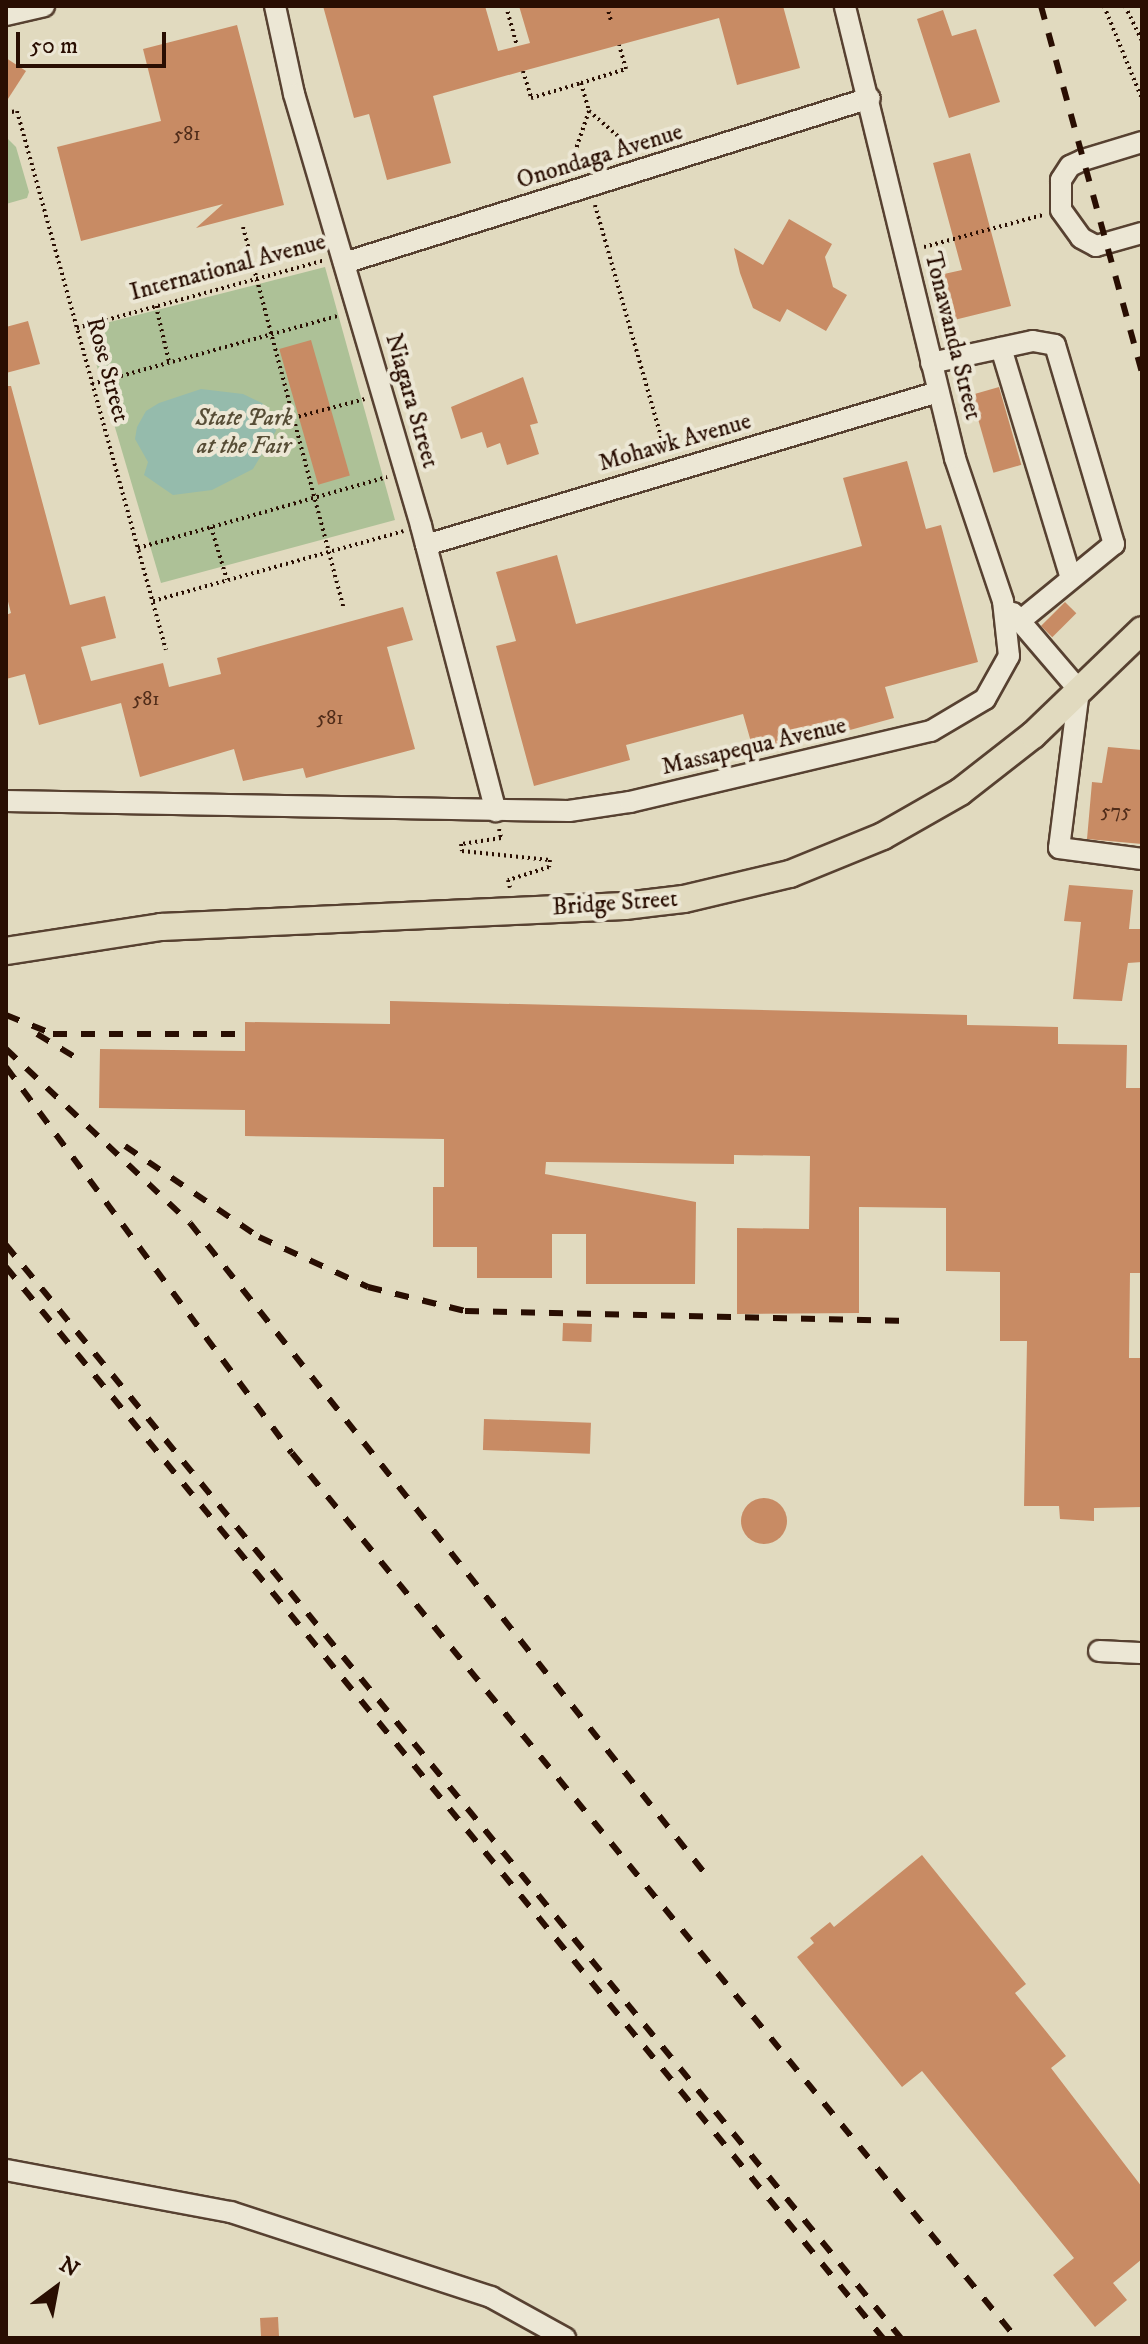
<!DOCTYPE html>
<html>
<head>
<meta charset="utf-8">
<style>
  body { margin:0 }
  #map { position:relative; width:1148px; height:2344px; overflow:hidden; background:#e1dabf; font-family:"IM FELL DW Pica",serif }
  div>[style] { position:absolute }
  .green>* { inset:0; background:#adc197 }
  .water>* { inset:0; background:#95bbac }
  .building>* { inset:0; background:#c88b64; transform-origin:0 0 }
  .round { border-radius:50% }
  .path>* { height:4px; margin-top:-2px; transform-origin:0; background:repeating-linear-gradient(90deg,#290e02 0 2px,transparent 0 6px) }
  .roads { filter:drop-shadow(2px 0 #574131) drop-shadow(-2px 0 #574131) drop-shadow(0 2px #574131) drop-shadow(0 -2px #574131) }
  .minor>* { height:20px; margin:-10px; padding:0 10px; transform-origin:10px; border-radius:10px; background:#ece7d5 }
  .major>* { height:26px; margin:-13px; padding:0 13px; transform-origin:13px; border-radius:13px; background:#e1dabf }
  .rail>* { height:6px; margin-top:-3px; transform-origin:0; background:repeating-linear-gradient(90deg,#290e02 0 14px,transparent 0 28px) }
  span { translate:-50% -50%; white-space:nowrap; text-align:center; line-height:1.15; -webkit-text-stroke:8px #ece7d5; paint-order:stroke }
  .number-label { font-size:20px; color:#512d1a }
  .number-label span { -webkit-text-stroke-width:0 }
  .street-label { font-size:24px; color:#290e02 }
  .park-label { font-size:24px; color:#574d36; font-style:italic }
  .frame { position:absolute; inset:0; border:8px solid #290e02; pointer-events:none }
  .north { position:absolute; left:16px; top:2248px; width:80px; height:80px; -webkit-text-stroke:6px #ece7d5; paint-order:stroke; rotate:32deg; font-size:22px; font-weight:700; line-height:32px; text-align:center; color:#290e02 }
  .north::after { content:''; display:block; margin:auto; width:28px; height:36px; background:#290e02; clip-path:polygon(50% 0,100% 100%,50% 72%,0 100%) }
  .scale { position:absolute; left:16px; top:32px; width:150px; height:36px; box-sizing:border-box; border:4px solid #290e02; border-top:0; padding-left:10px; font-size:24px; line-height:28px; white-space:nowrap; color:#290e02; -webkit-text-stroke:6px #ece7d5; paint-order:stroke }
</style>
</head>
<body>
<div id="map">
  <div class="green">
    <i style="clip-path:polygon(6px 137px,16px 147px,29px 192px,27px 198px,6px 204px)"></i>
    <i style="clip-path:polygon(325px 267px,395px 520px,161px 583px,88px 336px,98px 325px)"></i>
  </div>
  <div class="water">
    <i style="clip-path:polygon(201px 389px,243px 394px,262px 403px,273px 415px,276px 431px,253px 469px,212px 490px,173px 495px,144px 475px,148px 462px,135px 439px,137px 427px,146px 411px,159px 403px)"></i>
  </div>
  <div class="building">
    <i style="clip-path:polygon(323px 6px,485px 6px,498px 51px,530px 43px,519px 6px,783px 6px,800px 68px,737px 85px,719px 18px,523px 71px,433px 96px,451px 163px,387px 180px,369px 114px,354px 118px)"></i>
    <i style="clip-path:polygon(943px 10px,952px 36px,976px 29px,1000px 102px,949px 118px,917px 19px)"></i>
    <i style="clip-path:polygon(237px 25px,284px 205px,196px 228px,223px 204px,81px 241px,57px 147px,161px 121px,143px 49px)"></i>
    <i style="clip-path:polygon(6px 58px,26px 71px,6px 102px)"></i>
    <i style="clip-path:polygon(970px 153px,1011px 306px,946px 322px,935px 276px,962px 270px,933px 163px)"></i>
    <i style="clip-path:polygon(789px 219px,832px 244px,825px 257px,833px 287px,847px 295px,826px 331px,787px 309px,780px 322px,753px 308px,740px 273px,734px 248px,763px 265px)"></i>
    <i style="clip-path:polygon(28px 321px,40px 364px,6px 373px,6px 327px)"></i>
    <i style="left:311px;top:340px;width:141px;height:33px;rotate:74deg"></i>
    <i style="clip-path:polygon(523px 377px,538px 423px,530px 425px,539px 454px,507px 465px,500px 443px,487px 448px,482px 432px,461px 439px,451px 407px)"></i>
    <i style="clip-path:polygon(6px 386px,11px 386px,70px 605px,105px 596px,116px 638px,81px 647px,91px 681px,163px 663px,169px 687px,221px 674px,217px 658px,403px 607px,413px 640px,387px 647px,415px 749px,306px 778px,303px 768px,243px 781px,234px 749px,140px 777px,121px 703px,39px 725px,25px 674px,6px 679px,6px 615px,11px 613px,6px 594px)"></i>
    <i style="left:999px;top:387px;width:81px;height:29px;rotate:74deg"></i>
    <i style="clip-path:polygon(907px 461px,926px 529px,941px 525px,978px 662px,885px 687px,894px 718px,755px 756px,743px 714px,626px 745px,630px 760px,534px 786px,496px 646px,516px 641px,496px 572px,557px 555px,576px 624px,862px 546px,843px 478px)"></i>
    <i style="left:1065px;top:602px;width:16px;height:34px;rotate:45deg"></i>
    <i style="clip-path:polygon(1108px 747px,1142px 750px,1142px 844px,1087px 839px,1092px 782px,1102px 783px)"></i>
    <i style="clip-path:polygon(1069px 885px,1133px 890px,1129px 929px,1142px 929px,1142px 962px,1128px 963px,1122px 1001px,1073px 999px,1081px 922px,1064px 921px)"></i>
    <i style="clip-path:polygon(390px 1001px,967px 1015px,967px 1025px,1058px 1027px,1058px 1044px,1127px 1045px,1126px 1088px,1142px 1088px,1142px 1273px,1130px 1273px,1129px 1358px,1142px 1358px,1142px 1507px,1094px 1508px,1094px 1521px,1060px 1519px,1059px 1506px,1024px 1506px,1027px 1341px,1000px 1341px,1000px 1272px,946px 1271px,946px 1208px,859px 1207px,859px 1313px,737px 1314px,737px 1228px,809px 1229px,810px 1156px,734px 1155px,734px 1164px,546px 1162px,545px 1174px,696px 1202px,695px 1284px,586px 1284px,586px 1234px,552px 1234px,552px 1278px,477px 1278px,477px 1247px,433px 1247px,433px 1187px,444px 1187px,444px 1139px,245px 1136px,245px 1110px,99px 1108px,100px 1049px,245px 1051px,245px 1022px,390px 1024px)"></i>
    <i style="left:563px;top:1323px;width:29px;height:18px;rotate:2deg"></i>
    <i style="left:484px;top:1419px;width:107px;height:31px;rotate:2deg"></i>
    <i class="round" style="left:741px;top:1498px;width:46px;height:46px"></i>
    <i style="clip-path:polygon(922px 1855px,1026px 1984px,1015px 1993px,1066px 2056px,1051px 2068px,1142px 2187px,1142px 2259px,1113px 2283px,1127px 2300px,1095px 2327px,1053px 2275px,1074px 2258px,922px 2071px,902px 2087px,797px 1957px,814px 1943px,810px 1938px,830px 1922px,834px 1927px)"></i>
    <i style="left:278px;top:2317px;width:21px;height:18px;rotate:87deg"></i>
  </div>
  <div class="path">
    <i style="left:506px;top:6px;width:41px;rotate:74.6deg"></i>
    <i style="left:607px;top:6px;width:16px;rotate:75deg"></i>
    <i style="left:1104px;top:6px;width:100px;rotate:67.8deg"></i>
    <i style="left:1125px;top:6px;width:39px;rotate:64deg"></i>
    <i style="left:523px;top:71px;width:28px;rotate:73deg"></i>
    <i style="left:531px;top:98px;width:52px;rotate:-16.7deg"></i>
    <i style="left:581px;top:83px;width:29px;rotate:74deg"></i>
    <i style="left:589px;top:111px;width:68px;rotate:109deg"></i>
    <i style="left:581px;top:83px;width:47px;rotate:-17.3deg"></i>
    <i style="left:626px;top:69px;width:25px;rotate:-106deg"></i>
    <i style="left:589px;top:111px;width:61px;rotate:41deg"></i>
    <i style="left:6px;top:113px;width:11px;rotate:-10deg"></i>
    <i style="left:17px;top:111px;width:559px;rotate:74.55deg"></i>
    <i style="left:595px;top:205px;width:259px;rotate:74.1deg"></i>
    <i style="left:243px;top:227px;width:395px;rotate:75.2deg"></i>
    <i style="left:924px;top:247px;width:123px;rotate:-15.1deg"></i>
    <i style="left:156px;top:306px;width:57px;rotate:76.9deg"></i>
    <i style="left:77px;top:328px;width:257px;rotate:-15.3deg"></i>
    <i style="left:92px;top:384px;width:257px;rotate:-15.5deg"></i>
    <i style="left:293px;top:418px;width:74px;rotate:-14.8deg"></i>
    <i style="left:211px;top:527px;width:55px;rotate:73.2deg"></i>
    <i style="left:138px;top:548px;width:259px;rotate:-15.9deg"></i>
    <i style="left:153px;top:601px;width:260px;rotate:-15.6deg"></i>
    <i style="left:499px;top:829px;width:9px;rotate:77deg"></i>
    <i style="left:501px;top:838px;width:40px;rotate:171.5deg"></i>
    <i style="left:461px;top:844px;width:7px;rotate:82deg"></i>
    <i style="left:462px;top:851px;width:88px;rotate:5.8deg"></i>
    <i style="left:550px;top:860px;width:7px;rotate:98deg"></i>
    <i style="left:549px;top:867px;width:43px;rotate:162.4deg"></i>
    <i style="left:508px;top:880px;width:8px;rotate:76deg"></i>
  </div>
  <div class="roads">
    <div class="minor">
      <i style="left:275px;top:6px;width:90px;rotate:77.8deg"></i>
      <i style="left:294px;top:94px;width:450px;rotate:73.6deg"></i>
      <i style="left:421px;top:526px;width:295px;rotate:75.3deg"></i>
      <i style="left:6px;top:15px;width:39px;rotate:-13deg"></i>
      <i style="left:1142px;top:142px;width:62px;rotate:163deg"></i>
      <i style="left:1083px;top:160px;width:14px;rotate:155deg"></i>
      <i style="left:1070px;top:166px;width:17px;rotate:123deg"></i>
      <i style="left:1061px;top:180px;width:30px;rotate:90deg"></i>
      <i style="left:1061px;top:210px;width:34px;rotate:54deg"></i>
      <i style="left:1081px;top:238px;width:17px;rotate:28deg"></i>
      <i style="left:1096px;top:246px;width:48px;rotate:-15.8deg"></i>
      <i style="left:344px;top:263px;width:551px;rotate:-17.42deg"></i>
      <i style="left:1001px;top:348px;width:237px;rotate:73.1deg"></i>
      <i style="left:931px;top:363px;width:104px;rotate:-12.2deg"></i>
      <i style="left:1033px;top:341px;width:22px;rotate:10deg"></i>
      <i style="left:1055px;top:345px;width:208px;rotate:73.5deg"></i>
      <i style="left:1114px;top:544px;width:122px;rotate:140.7deg"></i>
      <i style="left:426px;top:545px;width:534px;rotate:-16.64deg"></i>
      <i style="left:1013px;top:613px;width:101px;rotate:49.4deg"></i>
      <i style="left:1079px;top:690px;width:159px;rotate:97.2deg"></i>
      <i style="left:1059px;top:848px;width:84px;rotate:7.5deg"></i>
      <i style="left:6px;top:801px;width:563px;rotate:1.02deg"></i>
      <i style="left:569px;top:811px;width:62px;rotate:-8.4deg"></i>
      <i style="left:630px;top:802px;width:309px;rotate:-13.3deg"></i>
      <i style="left:931px;top:731px;width:63px;rotate:-30.7deg"></i>
      <i style="left:985px;top:699px;width:49px;rotate:-60.8deg"></i>
      <i style="left:1009px;top:656px;width:55px;rotate:-96.2deg"></i>
      <i style="left:1003px;top:601px;width:151px;rotate:-108.6deg"></i>
      <i style="left:955px;top:458px;width:465px;rotate:-103.7deg"></i>
      <i style="left:1099px;top:1651px;width:43px;rotate:2.7deg"></i>
      <i style="left:6px;top:2170px;width:229px;rotate:10.6deg"></i>
      <i style="left:231px;top:2212px;width:274px;rotate:18.1deg"></i>
      <i style="left:491px;top:2297px;width:85px;rotate:29deg"></i>
    </div>
    <div class="major">
      <i style="left:6px;top:951px;width:157px;rotate:-8.8deg"></i>
      <i style="left:161px;top:927px;width:464px;rotate:-2.6deg"></i>
      <i style="left:625px;top:906px;width:59px;rotate:-6.8deg"></i>
      <i style="left:684px;top:899px;width:109px;rotate:-13.3deg"></i>
      <i style="left:790px;top:874px;width:100px;rotate:-22.2deg"></i>
      <i style="left:883px;top:836px;width:89px;rotate:-29.7deg"></i>
      <i style="left:960px;top:792px;width:93px;rotate:-38deg"></i>
      <i style="left:1033px;top:735px;width:151px;rotate:-43.9deg"></i>
    </div>
  </div>
  <div class="rail">
    <i style="left:1041px;top:6px;width:381px;rotate:74.6deg"></i>
    <i style="left:6px;top:1015px;width:51px;rotate:22deg"></i>
    <i style="left:53px;top:1034px;width:192px"></i>
    <i style="left:37px;top:1034px;width:54px;rotate:31.3deg"></i>
    <i style="left:6px;top:1049px;width:253px;rotate:43.4deg"></i>
    <i style="left:190px;top:1223px;width:839px;rotate:51.63deg"></i>
    <i style="left:6px;top:1067px;width:480px;rotate:53.5deg"></i>
    <i style="left:292px;top:1453px;width:1143px;rotate:50.71deg"></i>
    <i style="left:125px;top:1146px;width:162px;rotate:34.2deg"></i>
    <i style="left:259px;top:1237px;width:120px;rotate:24.6deg"></i>
    <i style="left:368px;top:1287px;width:100px;rotate:13.9deg"></i>
    <i style="left:465px;top:1311px;width:444px;rotate:1.3deg"></i>
    <i style="left:6px;top:1245px;width:1413px;rotate:50.69deg"></i>
    <i style="left:6px;top:1267px;width:1384px;rotate:50.69deg"></i>
  </div>
  <div class="number-label">
    <span style="left:187px;top:134px">581</span>
    <span style="left:146px;top:699px">581</span>
    <span style="left:330px;top:718px">581</span>
    <span style="left:1116px;top:811px">575</span>
  </div>
  <div class="street-label">
    <span style="left:600px;top:157px;rotate:-17deg">Onondaga Avenue</span>
    <span style="left:228px;top:268px;rotate:-15deg">International Avenue</span>
    <span style="left:952px;top:336px;rotate:76deg">Tonawanda Street</span>
    <span style="left:107px;top:370px;rotate:75deg">Rose Street</span>
    <span style="left:411px;top:401px;rotate:74deg">Niagara Street</span>
    <span style="left:675px;top:443px;rotate:-16deg">Mohawk Avenue</span>
    <span style="left:754px;top:747px;rotate:-13deg">Massapequa Avenue</span>
    <span style="left:615px;top:904px;rotate:-4deg">Bridge Street</span>
  </div>
  <div class="park-label">
    <span style="left:244px;top:433px">State Park<br>at the Fair</span>
  </div>
  <div class="frame"></div>
  <div class="north">N</div>
  <div class="scale">50 m</div>
</div>
</body>
</html>
